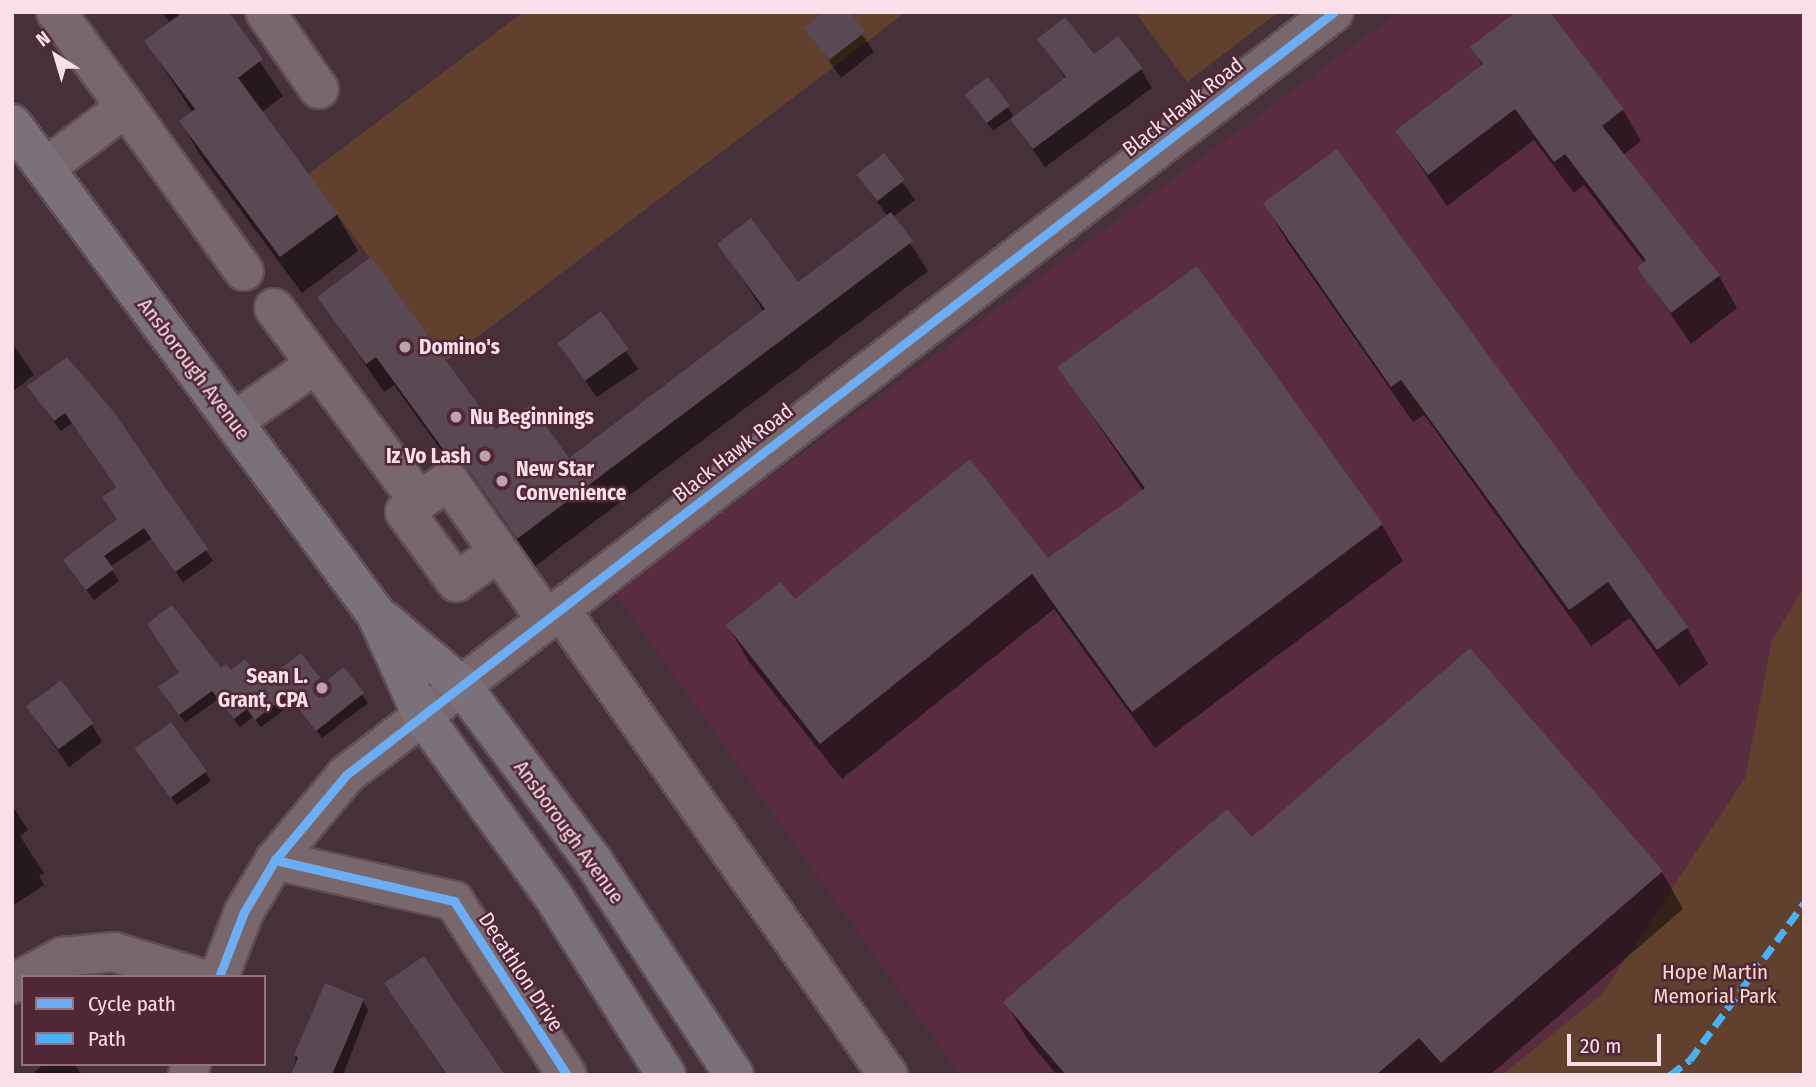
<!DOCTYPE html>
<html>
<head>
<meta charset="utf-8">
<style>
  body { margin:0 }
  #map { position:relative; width:1816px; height:1087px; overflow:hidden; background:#463039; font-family:"Fira Sans Condensed",sans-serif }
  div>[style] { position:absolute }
  .built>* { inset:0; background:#592d3f }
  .green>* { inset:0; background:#61412e }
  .shadow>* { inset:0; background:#0007; transform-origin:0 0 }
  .building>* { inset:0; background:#5a4853; transform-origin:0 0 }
  .roads { filter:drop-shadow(2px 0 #604d55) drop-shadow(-2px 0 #604d55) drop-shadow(0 2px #604d55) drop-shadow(0 -2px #604d55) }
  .minor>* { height:38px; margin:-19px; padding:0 19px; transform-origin:19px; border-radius:19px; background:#79676e }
  .major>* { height:38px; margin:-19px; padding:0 19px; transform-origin:19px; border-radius:19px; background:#7b717a }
  .quiet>* { height:7px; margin-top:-3.5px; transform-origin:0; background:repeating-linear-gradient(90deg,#4cb0f7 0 14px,transparent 0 21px) }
  .cycleway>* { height:9px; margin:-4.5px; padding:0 4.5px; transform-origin:4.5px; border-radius:4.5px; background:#6dadf4 }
  .dots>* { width:19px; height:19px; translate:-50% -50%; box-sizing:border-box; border:4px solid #4f2737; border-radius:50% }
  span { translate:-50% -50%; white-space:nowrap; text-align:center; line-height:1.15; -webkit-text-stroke:5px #4f2737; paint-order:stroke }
  .street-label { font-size:21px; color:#fadfe8 }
  .poi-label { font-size:21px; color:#fadfe8; font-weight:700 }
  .left { translate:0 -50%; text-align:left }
  .right { translate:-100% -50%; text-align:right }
  .park-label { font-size:21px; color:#fbdbc7 }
  .frame { position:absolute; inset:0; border:14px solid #fadfe8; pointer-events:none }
  .legend { position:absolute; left:21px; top:975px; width:245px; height:91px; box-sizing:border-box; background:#4f2737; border:2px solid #93717e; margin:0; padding:9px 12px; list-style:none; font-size:21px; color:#fadfe8 }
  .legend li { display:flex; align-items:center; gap:14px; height:35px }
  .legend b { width:35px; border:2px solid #93717e }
  .north { position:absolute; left:21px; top:21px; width:70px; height:70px; -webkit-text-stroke:5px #4f2737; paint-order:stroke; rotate:323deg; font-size:19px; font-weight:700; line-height:28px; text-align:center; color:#fadfe8 }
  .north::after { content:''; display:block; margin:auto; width:24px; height:32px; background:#fadfe8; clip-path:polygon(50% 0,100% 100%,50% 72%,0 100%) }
  .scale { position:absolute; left:1567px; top:1034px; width:94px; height:32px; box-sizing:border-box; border:4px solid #fadfe8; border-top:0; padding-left:9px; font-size:21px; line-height:24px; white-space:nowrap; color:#fadfe8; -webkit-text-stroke:5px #4f2737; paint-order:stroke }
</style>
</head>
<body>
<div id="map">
  <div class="built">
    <i style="clip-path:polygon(1399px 12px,1804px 12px,1804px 587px,1772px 640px,1745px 778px,1602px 994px,1502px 1075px,960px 1075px,614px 592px)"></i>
  </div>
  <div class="green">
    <i style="clip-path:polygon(523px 12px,906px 12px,447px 360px,307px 175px)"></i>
    <i style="clip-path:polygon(1135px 12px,1279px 12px,1187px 82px)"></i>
    <i style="clip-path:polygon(1804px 587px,1804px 1075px,1502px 1075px,1602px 994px,1745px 778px,1772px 640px)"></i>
  </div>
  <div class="shadow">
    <i style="clip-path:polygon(162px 12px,226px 12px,283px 96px,261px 113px,337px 215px,358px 251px,302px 293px,202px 158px,181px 122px,193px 113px,146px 41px,170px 23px)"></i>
    <i style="clip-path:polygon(847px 12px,874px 52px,841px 78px,806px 28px)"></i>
    <i style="clip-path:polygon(1039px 39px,1141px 69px,1152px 88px,1045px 167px,1011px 118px,993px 131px,972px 103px,1008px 107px,1014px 118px,1066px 79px)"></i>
    <i style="clip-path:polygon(1472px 47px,1623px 110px,1641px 141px,1623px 155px,1719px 276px,1737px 308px,1691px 344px,1639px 268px,1645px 264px,1584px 185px,1574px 193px,1534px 140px,1447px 206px,1397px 132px,1483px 67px)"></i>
    <i style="clip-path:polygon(1337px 152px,1687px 628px,1708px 664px,1679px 686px,1630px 618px,1591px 646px,1424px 415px,1413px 422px,1286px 240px,1265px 204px)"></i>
    <i style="clip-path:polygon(883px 155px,915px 200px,893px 217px,928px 271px,534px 567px,486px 497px,469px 489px,394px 385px,384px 392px,319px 297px,496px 432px,568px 460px,764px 312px,720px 244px,798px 284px,888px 217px,858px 175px)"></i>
    <i style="left:600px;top:313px;width:68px;height:50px;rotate:56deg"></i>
    <i style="clip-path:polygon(12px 343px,34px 375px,12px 392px)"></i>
    <i style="clip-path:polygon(1059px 367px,1382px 525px,1403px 561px,1155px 748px,1054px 609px,842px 779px,749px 662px,728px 626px,794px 601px,1048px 560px,1143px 491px)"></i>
    <i style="clip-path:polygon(36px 397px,112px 412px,213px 561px,183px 582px,152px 538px,110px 567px,119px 581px,94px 600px,65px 560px,118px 520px,117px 488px,72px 423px,61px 431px)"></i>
    <i style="clip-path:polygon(344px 670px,368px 703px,322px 738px,295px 702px,261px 727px,253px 717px,240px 727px,218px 699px,185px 723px,166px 696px,220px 671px,262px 685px,323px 685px)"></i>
    <i style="clip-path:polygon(28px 708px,91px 723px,102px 742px,69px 767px)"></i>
    <i style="clip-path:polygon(142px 758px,205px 772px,211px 781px,177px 805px)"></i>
    <i style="clip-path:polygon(12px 805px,28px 830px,20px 836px,44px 873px,39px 876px,44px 885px,12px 906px)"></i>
    <i style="clip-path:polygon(1252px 839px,1662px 872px,1683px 909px,1490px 1075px,1057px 1075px,1027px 1039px,1006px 1003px)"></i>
    <i style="clip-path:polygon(386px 983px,503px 1075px,446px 1075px)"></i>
    <i style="clip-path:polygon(363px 1001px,368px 1010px,343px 1075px,293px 1075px,296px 1055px)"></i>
    <i style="clip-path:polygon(44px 1064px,74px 1064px,82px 1075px,31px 1075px)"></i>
  </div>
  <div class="building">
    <i style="clip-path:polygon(183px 12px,229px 12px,263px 59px,238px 78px,338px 214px,280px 257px,179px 121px,195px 109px,144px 41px)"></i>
    <i style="clip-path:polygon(824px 12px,850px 12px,865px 32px,829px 60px,804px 28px)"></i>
    <i style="clip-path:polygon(1516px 12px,1550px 12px,1624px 109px,1602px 126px,1720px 275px,1671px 313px,1637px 268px,1646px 260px,1565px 154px,1554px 162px,1515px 109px,1428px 175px,1395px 131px,1483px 64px,1470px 47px)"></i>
    <i style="clip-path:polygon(1065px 17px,1094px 54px,1118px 36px,1143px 68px,1033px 149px,1010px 119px,1066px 77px,1037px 39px)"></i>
    <i style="left:988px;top:77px;width:36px;height:29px;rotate:53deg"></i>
    <i style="clip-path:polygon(1337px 149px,1688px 627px,1657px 650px,1608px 582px,1569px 610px,1401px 380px,1391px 387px,1263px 203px)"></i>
    <i style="left:884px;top:153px;width:34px;height:35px;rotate:52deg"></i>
    <i style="clip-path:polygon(891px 212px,913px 241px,517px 539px,467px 468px,451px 460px,376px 357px,366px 364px,317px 297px,371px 257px,496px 429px,531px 405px,569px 458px,765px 309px,717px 244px,751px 218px,798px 282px)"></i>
    <i style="clip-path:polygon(1197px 266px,1383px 524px,1132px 712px,1032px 574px,820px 744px,726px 625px,781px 582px,795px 599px,970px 459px,1048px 558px,1145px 488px,1057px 367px)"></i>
    <i style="left:601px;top:311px;width:47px;height:54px;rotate:54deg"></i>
    <i style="clip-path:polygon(67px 357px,113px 411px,208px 549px,175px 572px,144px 528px,104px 556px,114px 569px,86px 590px,63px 560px,117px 519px,102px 497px,116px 487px,65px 413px,54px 421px,27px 386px)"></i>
    <i style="clip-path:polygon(172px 605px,221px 668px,226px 664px,231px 670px,245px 659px,263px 682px,301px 653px,324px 683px,344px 667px,364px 693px,316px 731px,288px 694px,255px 720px,247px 709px,234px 719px,212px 691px,179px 715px,158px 687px,179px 672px,147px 624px)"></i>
    <i style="clip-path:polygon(1470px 648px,1663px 871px,1441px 1063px,1419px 1038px,1376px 1075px,1066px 1075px,1003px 1002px,1227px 809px,1252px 837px)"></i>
    <i style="left:61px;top:680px;width:54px;height:44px;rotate:53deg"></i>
    <i style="left:171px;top:722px;width:61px;height:45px;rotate:54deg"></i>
    <i style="clip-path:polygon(424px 956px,505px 1075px,447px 1075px,384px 983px)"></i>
    <i style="clip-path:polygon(325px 983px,364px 999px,332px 1075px,291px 1075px,298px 1057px,294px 1055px)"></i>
  </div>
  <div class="roads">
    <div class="minor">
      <i style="left:265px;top:12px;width:94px;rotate:55deg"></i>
      <i style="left:126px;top:107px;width:202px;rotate:54.3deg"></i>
      <i style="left:45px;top:168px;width:101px;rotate:-37deg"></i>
      <i style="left:126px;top:107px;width:118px;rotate:-126.4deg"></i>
      <i style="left:274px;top:308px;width:241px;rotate:53.1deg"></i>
      <i style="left:419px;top:501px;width:36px;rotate:-34deg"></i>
      <i style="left:449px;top:481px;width:169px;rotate:54.9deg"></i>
      <i style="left:233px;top:422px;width:101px;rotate:-34.9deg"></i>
      <i style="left:419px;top:501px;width:18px;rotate:142deg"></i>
      <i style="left:405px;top:512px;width:87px;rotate:53.9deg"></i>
      <i style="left:456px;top:582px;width:52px;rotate:-34.9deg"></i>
      <i style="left:560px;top:609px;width:570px;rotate:54.86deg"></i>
      <i style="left:275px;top:860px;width:184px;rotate:12.9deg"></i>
      <i style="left:454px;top:901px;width:207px;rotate:57deg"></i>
      <i style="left:219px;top:977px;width:70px;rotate:-69deg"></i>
      <i style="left:244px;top:912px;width:61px;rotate:-59.2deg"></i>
      <i style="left:275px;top:860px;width:111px;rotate:-50.1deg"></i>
      <i style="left:346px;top:775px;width:1248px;rotate:-37.68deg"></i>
      <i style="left:12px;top:984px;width:57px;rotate:-28.4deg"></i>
      <i style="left:62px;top:957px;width:52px;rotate:-5.5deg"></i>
      <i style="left:114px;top:952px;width:87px;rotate:16.8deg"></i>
      <i style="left:188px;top:1075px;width:11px;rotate:-75deg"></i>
    </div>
    <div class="major">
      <i style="left:12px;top:124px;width:610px;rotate:53.39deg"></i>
      <i style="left:376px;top:614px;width:111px;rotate:65.5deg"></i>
      <i style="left:422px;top:715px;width:223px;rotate:54.1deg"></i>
      <i style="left:553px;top:896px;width:212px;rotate:57.7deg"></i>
      <i style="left:385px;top:621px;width:99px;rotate:40.1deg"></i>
      <i style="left:461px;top:685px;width:220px;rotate:53.1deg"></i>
      <i style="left:593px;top:861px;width:256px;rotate:56.6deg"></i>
    </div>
  </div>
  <div class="quiet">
    <i style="left:1670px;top:1075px;width:25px;rotate:-37deg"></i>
    <i style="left:1690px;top:1060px;width:194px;rotate:-54deg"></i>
  </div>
  <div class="cycleway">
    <i style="left:275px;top:860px;width:184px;rotate:12.9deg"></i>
    <i style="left:454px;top:901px;width:207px;rotate:57deg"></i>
    <i style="left:219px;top:977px;width:70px;rotate:-69deg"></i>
    <i style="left:244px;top:912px;width:61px;rotate:-59.2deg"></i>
    <i style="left:275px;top:860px;width:111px;rotate:-50.1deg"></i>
    <i style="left:346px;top:775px;width:1248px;rotate:-37.68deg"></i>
  </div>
  <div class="dots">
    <i style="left:405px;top:347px;background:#bba2ab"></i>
    <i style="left:456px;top:417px;background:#bba2ab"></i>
    <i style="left:485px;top:456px;background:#bba2ab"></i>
    <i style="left:502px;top:481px;background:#bba2ab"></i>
    <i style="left:322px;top:688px;background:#bba2ab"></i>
  </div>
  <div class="street-label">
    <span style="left:1183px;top:107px;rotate:-38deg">Black Hawk Road</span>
    <span style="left:194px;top:369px;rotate:53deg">Ansborough Avenue</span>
    <span style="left:733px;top:453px;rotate:-38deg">Black Hawk Road</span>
    <span style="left:569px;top:832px;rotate:54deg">Ansborough Avenue</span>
    <span style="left:521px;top:972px;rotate:57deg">Decathlon Drive</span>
  </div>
  <div class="poi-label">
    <span class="left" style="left:419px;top:347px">Domino's</span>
    <span class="left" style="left:470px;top:417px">Nu Beginnings</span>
    <span class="right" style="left:471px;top:456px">Iz Vo Lash</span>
    <span class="left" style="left:516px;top:481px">New Star<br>Convenience</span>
    <span class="right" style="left:308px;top:688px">Sean L.<br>Grant, CPA</span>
  </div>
  <div class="park-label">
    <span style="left:1715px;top:984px">Hope Martin<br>Memorial Park</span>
  </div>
  <div class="frame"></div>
  <ul class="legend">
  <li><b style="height:9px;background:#6dadf4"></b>Cycle path</li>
  <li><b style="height:9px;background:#4cb0f7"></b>Path</li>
  </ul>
  <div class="north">N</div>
  <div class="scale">20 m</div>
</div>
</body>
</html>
